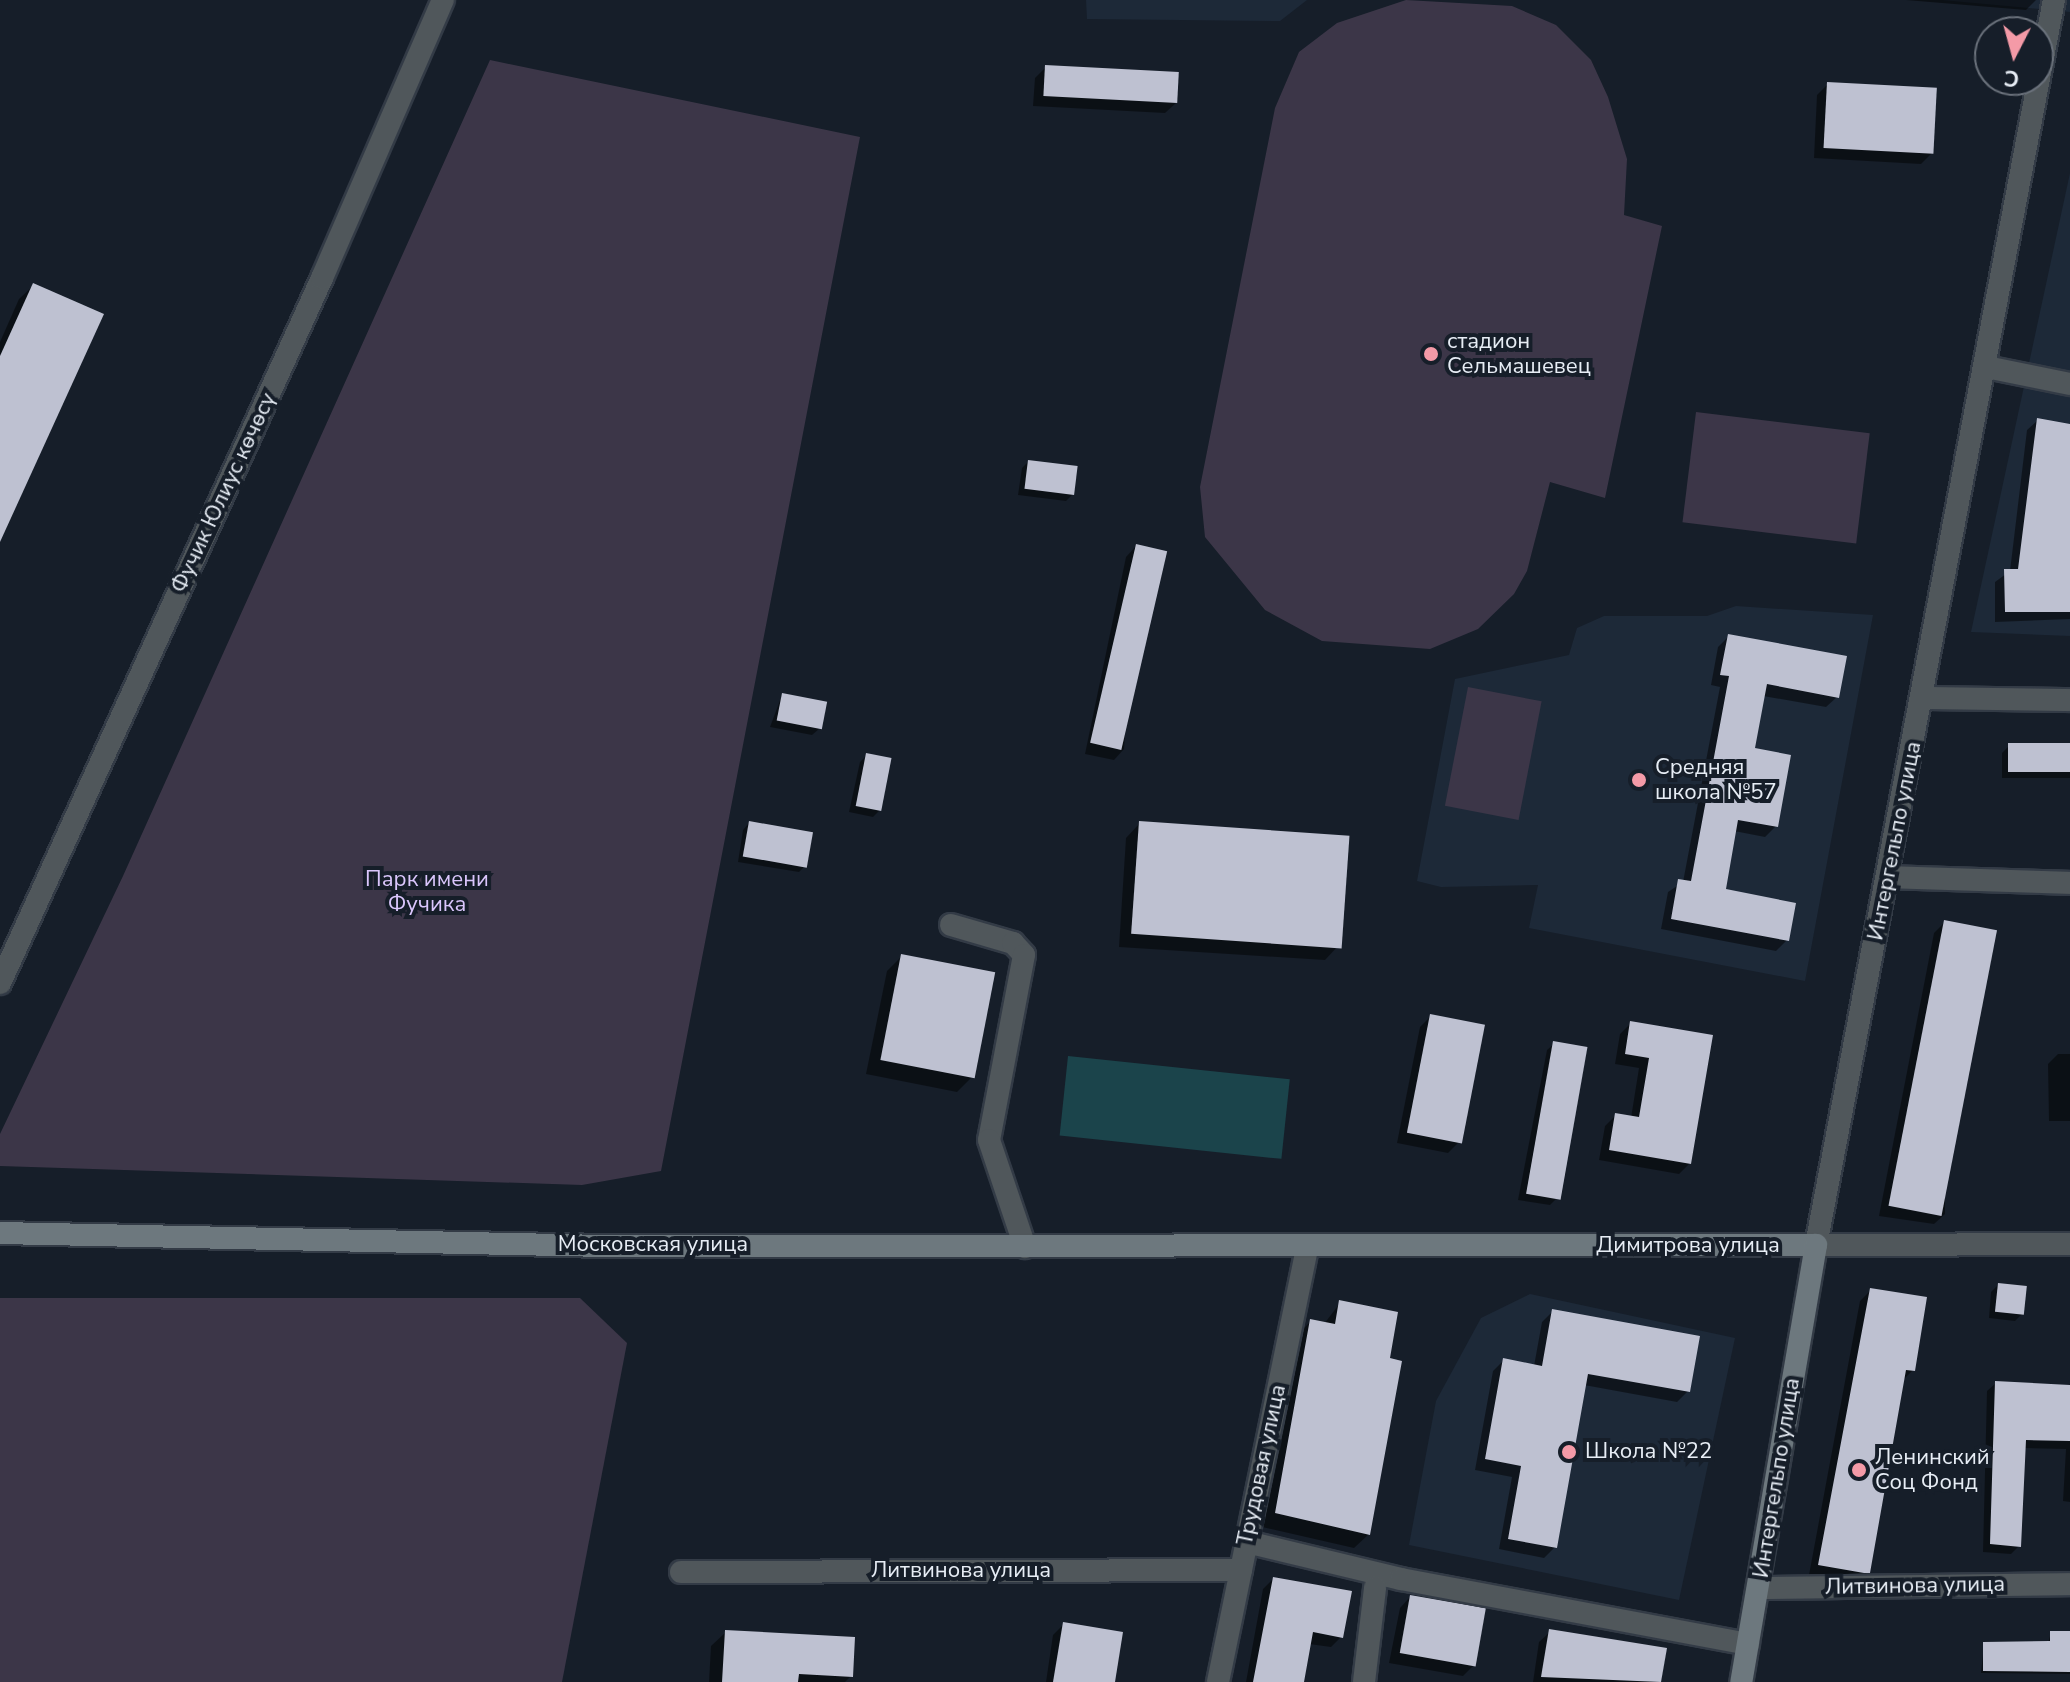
<!DOCTYPE html>
<html>
<head>
<meta charset="utf-8">
<style>
  body { margin:0 }
  #map { position:relative; width:2070px; height:1682px; overflow:hidden; background:#161e29; font-family:"Nunito Sans",sans-serif }
  div>[style] { position:absolute }
  .built>* { inset:0; background:#1d2938 }
  .green>* { inset:0; background:#3c3648; transform-origin:0 0 }
  .water>* { inset:0; background:#1b444b; transform-origin:0 0 }
  .shadow>* { inset:0; background:#0007 }
  .building>* { inset:0; background:#bec1d1; transform-origin:0 0 }
  .roads { filter:drop-shadow(2px 0 #333b46) drop-shadow(-2px 0 #333b46) drop-shadow(0 2px #333b46) drop-shadow(0 -2px #333b46) }
  .minor>* { height:22px; margin:-11px; padding:0 11px; transform-origin:11px; border-radius:11px; background:#50575b }
  .tertiary>* { height:22px; margin:-11px; padding:0 11px; transform-origin:11px; border-radius:11px; background:#50575b }
  .secondary>* { height:22px; margin:-11px; padding:0 11px; transform-origin:11px; border-radius:11px; background:#6d787e }
  .dots>* { width:22px; height:22px; translate:-50% -50%; box-sizing:border-box; border:4px solid #161e29; border-radius:50% }
  span { translate:-50% -50%; white-space:nowrap; text-align:center; line-height:1.15; -webkit-text-stroke:8px #161e29; paint-order:stroke }
  .poi-label { font-size:22px; color:#e7edf5 }
  .left { translate:0 -50%; text-align:left }
  .street-label { font-size:22px; color:#e7edf5 }
  .park-label { font-size:22px; color:#dac6fc }
  .north { position:absolute; left:1974px; top:16px; width:80px; height:80px; box-sizing:border-box; background:#161e29; border:2px solid #6a717b; border-radius:50%; rotate:186deg; font-size:22px; font-weight:700; line-height:32px; text-align:center; color:#e7edf5 }
  .north::after { content:''; display:block; margin:auto; width:28px; height:36px; background:#f49aa7; clip-path:polygon(50% 0,100% 100%,50% 72%,0 100%) }
</style>
</head>
<body>
<div id="map">
  <div class="built">
    <i style="clip-path:polygon(1086px 0,1307px 0,1280px 21px,1087px 19px)"></i>
    <i style="clip-path:polygon(1942px 0,2070px 0,2070px 12px,2018px 7px)"></i>
    <i style="clip-path:polygon(2070px 173px,2070px 636px,1971px 632px)"></i>
    <i style="clip-path:polygon(1736px 606px,1873px 615px,1805px 981px,1529px 928px,1538px 885px,1441px 887px,1417px 881px,1455px 679px,1569px 655px,1577px 628px,1604px 616px,1707px 616px)"></i>
    <i style="clip-path:polygon(1530px 1294px,1735px 1338px,1679px 1600px,1409px 1545px,1436px 1401px,1481px 1318px)"></i>
  </div>
  <div class="green">
    <i style="clip-path:polygon(1406px 0,1512px 6px,1556px 25px,1591px 60px,1608px 97px,1627px 159px,1624px 215px,1662px 226px,1605px 498px,1550px 482px,1527px 571px,1514px 594px,1478px 629px,1430px 649px,1322px 641px,1265px 610px,1205px 537px,1200px 487px,1275px 108px,1299px 52px,1337px 23px)"></i>
    <i style="clip-path:polygon(490px 60px,860px 137px,661px 1171px,582px 1185px,0 1166px,0 1134px,123px 876px)"></i>
    <i style="left:1696px;top:412px;width:175px;height:111px;rotate:7deg"></i>
    <i style="left:1468px;top:687px;width:75px;height:121px;rotate:11deg"></i>
    <i style="clip-path:polygon(0 1298px,580px 1298px,627px 1343px,562px 1682px,0 1682px)"></i>
  </div>
  <div class="water">
    <i style="left:1068px;top:1056px;width:223px;height:80px;rotate:6deg"></i>
  </div>
  <div class="shadow">
    <i style="clip-path:polygon(1906px 0,2036px 0,2026px 10px)"></i>
    <i style="clip-path:polygon(1046px 67px,1176px 103px,1165px 113px,1033px 106px,1035px 78px)"></i>
    <i style="clip-path:polygon(1828px 84px,1932px 153px,1921px 164px,1814px 158px,1817px 95px)"></i>
    <i style="clip-path:polygon(34px 285px,0 524px,0 342px,19px 299px)"></i>
    <i style="clip-path:polygon(2038px 420px,2070px 426px,2070px 619px,1995px 622px,1995px 582px,2010px 571px,2027px 430px)"></i>
    <i style="clip-path:polygon(1028px 462px,1073px 494px,1066px 501px,1018px 495px,1022px 468px)"></i>
    <i style="clip-path:polygon(1136px 546px,1124px 749px,1114px 760px,1085px 754px,1126px 557px)"></i>
    <i style="clip-path:polygon(1729px 636px,1837px 697px,1826px 707px,1763px 696px,1753px 750px,1776px 826px,1765px 837px,1734px 831px,1723px 891px,1787px 940px,1776px 951px,1661px 929px,1668px 892px,1683px 882px,1720px 687px,1711px 685px,1718px 647px)"></i>
    <i style="clip-path:polygon(782px 695px,819px 729px,812px 735px,770px 727px)"></i>
    <i style="clip-path:polygon(2009px 746px,2070px 746px,2070px 778px,2002px 778px,2002px 753px)"></i>
    <i style="clip-path:polygon(867px 755px,880px 810px,873px 817px,849px 812px,860px 762px)"></i>
    <i style="clip-path:polygon(749px 823px,806px 865px,799px 872px,738px 862px,743px 830px)"></i>
    <i style="clip-path:polygon(1140px 823px,1339px 945px,1325px 960px,1119px 947px,1126px 838px)"></i>
    <i style="clip-path:polygon(1945px 922px,1945px 1214px,1934px 1224px,1879px 1216px,1934px 933px)"></i>
    <i style="clip-path:polygon(901px 957px,972px 1077px,957px 1092px,866px 1074px,887px 971px)"></i>
    <i style="clip-path:polygon(1431px 1016px,1459px 1142px,1448px 1153px,1397px 1143px,1420px 1027px)"></i>
    <i style="clip-path:polygon(1631px 1023px,1710px 1037px,1690px 1163px,1679px 1174px,1599px 1160px,1605px 1126px,1616px 1115px,1631px 1118px,1639px 1068px,1615px 1064px,1620px 1034px)"></i>
    <i style="clip-path:polygon(1554px 1044px,1557px 1198px,1550px 1205px,1518px 1200px,1547px 1050px)"></i>
    <i style="clip-path:polygon(2058px 1054px,2070px 1054px,2070px 1121px,2049px 1121px,2048px 1064px)"></i>
    <i style="clip-path:polygon(1998px 1285px,2022px 1314px,2015px 1321px,1989px 1318px,1991px 1292px)"></i>
    <i style="clip-path:polygon(1871px 1290px,1913px 1370px,1902px 1381px,1868px 1572px,1857px 1582px,1809px 1575px,1860px 1301px)"></i>
    <i style="clip-path:polygon(1340px 1303px,1369px 1534px,1354px 1548px,1262px 1527px,1297px 1335px,1311px 1321px,1324px 1324px)"></i>
    <i style="clip-path:polygon(1553px 1311px,1688px 1391px,1677px 1402px,1584px 1385px,1555px 1547px,1544px 1558px,1499px 1549px,1512px 1477px,1475px 1470px,1493px 1371px,1504px 1360px,1534px 1366px,1542px 1322px)"></i>
    <i style="clip-path:polygon(1996px 1383px,2070px 1389px,2070px 1502px,2063px 1501px,2066px 1449px,2024px 1448px,2019px 1546px,2011px 1554px,1983px 1552px,1987px 1391px)"></i>
    <i style="clip-path:polygon(1273px 1579px,1341px 1637px,1331px 1647px,1309px 1644px,1302px 1682px,1246px 1682px,1263px 1589px)"></i>
    <i style="clip-path:polygon(1410px 1597px,1474px 1665px,1463px 1676px,1389px 1663px,1400px 1608px)"></i>
    <i style="clip-path:polygon(1064px 1624px,1113px 1682px,1046px 1682px,1053px 1635px)"></i>
    <i style="clip-path:polygon(726px 1632px,851px 1676px,845px 1682px,709px 1682px,711px 1646px)"></i>
    <i style="clip-path:polygon(1550px 1632px,1665px 1650px,1659px 1682px,1533px 1682px,1539px 1642px)"></i>
    <i style="clip-path:polygon(2051px 1633px,2070px 1633px,2070px 1674px,1981px 1673px,1984px 1644px,2048px 1643px)"></i>
  </div>
  <div class="building">
    <i style="left:1045px;top:65px;width:134px;height:31px;rotate:3deg"></i>
    <i style="left:1827px;top:82px;width:110px;height:66px;rotate:3deg"></i>
    <i style="clip-path:polygon(33px 283px,104px 314px,0 542px,0 356px)"></i>
    <i style="clip-path:polygon(2037px 418px,2070px 424px,2070px 612px,2005px 612px,2004px 569px,2018px 569px)"></i>
    <i style="left:1028px;top:460px;width:50px;height:29px;rotate:7deg"></i>
    <i style="left:1136px;top:544px;width:32px;height:204px;rotate:13deg"></i>
    <i style="clip-path:polygon(1728px 634px,1847px 656px,1839px 698px,1767px 684px,1755px 748px,1791px 755px,1778px 827px,1738px 820px,1726px 889px,1796px 903px,1789px 941px,1671px 919px,1678px 879px,1691px 881px,1729px 676px,1720px 675px)"></i>
    <i style="left:782px;top:693px;width:46px;height:28px;rotate:11deg"></i>
    <i style="left:2070px;top:743px;width:29px;height:62px;rotate:90deg"></i>
    <i style="left:866px;top:753px;width:26px;height:54px;rotate:11deg"></i>
    <i style="left:749px;top:821px;width:65px;height:36px;rotate:10deg"></i>
    <i style="left:1139px;top:821px;width:211px;height:113px;rotate:4deg"></i>
    <i style="left:1944px;top:920px;width:54px;height:291px;rotate:11deg"></i>
    <i style="left:901px;top:954px;width:96px;height:108px;rotate:11deg"></i>
    <i style="left:1430px;top:1014px;width:56px;height:121px;rotate:11deg"></i>
    <i style="clip-path:polygon(1630px 1021px,1713px 1035px,1691px 1164px,1609px 1150px,1615px 1113px,1639px 1117px,1649px 1058px,1625px 1054px)"></i>
    <i style="left:1553px;top:1041px;width:35px;height:155px;rotate:10deg"></i>
    <i style="left:1998px;top:1283px;width:29px;height:29px;rotate:6deg"></i>
    <i style="clip-path:polygon(1870px 1288px,1927px 1297px,1915px 1371px,1906px 1370px,1870px 1573px,1864px 1573px,1818px 1565px)"></i>
    <i style="clip-path:polygon(1339px 1300px,1398px 1312px,1390px 1358px,1402px 1361px,1370px 1535px,1275px 1513px,1310px 1319px,1335px 1324px)"></i>
    <i style="clip-path:polygon(1552px 1309px,1700px 1336px,1690px 1392px,1588px 1374px,1557px 1548px,1508px 1539px,1521px 1466px,1485px 1459px,1503px 1358px,1542px 1366px)"></i>
    <i style="clip-path:polygon(1995px 1381px,2070px 1385px,2070px 1441px,2026px 1440px,2021px 1547px,1990px 1544px)"></i>
    <i style="clip-path:polygon(1273px 1577px,1352px 1591px,1343px 1638px,1313px 1632px,1304px 1682px,1253px 1682px)"></i>
    <i style="left:1410px;top:1595px;width:77px;height:59px;rotate:10deg"></i>
    <i style="clip-path:polygon(1063px 1622px,1123px 1632px,1115px 1682px,1053px 1682px)"></i>
    <i style="clip-path:polygon(1549px 1629px,1667px 1648px,1661px 1682px,1541px 1677px)"></i>
    <i style="clip-path:polygon(725px 1630px,855px 1637px,853px 1677px,799px 1674px,798px 1682px,722px 1682px)"></i>
    <i style="clip-path:polygon(2050px 1631px,2070px 1631px,2070px 1672px,1983px 1671px,1983px 1642px,2050px 1641px)"></i>
  </div>
  <div class="roads">
    <div class="minor">
      <i style="left:1986px;top:367px;width:86px;rotate:11.4deg"></i>
      <i style="left:1921px;top:698px;width:149px;rotate:0.8deg"></i>
      <i style="left:1889px;top:877px;width:181px;rotate:1.9deg"></i>
      <i style="left:951px;top:925px;width:65px;rotate:16.2deg"></i>
      <i style="left:1013px;top:943px;width:16px;rotate:47deg"></i>
      <i style="left:1024px;top:955px;width:188px;rotate:100.7deg"></i>
      <i style="left:989px;top:1140px;width:113px;rotate:71.4deg"></i>
      <i style="left:1816px;top:1245px;width:1268px;rotate:-79.18deg"></i>
      <i style="left:1247px;top:1542px;width:158px;rotate:13.5deg"></i>
      <i style="left:1401px;top:1579px;width:353px;rotate:10.6deg"></i>
      <i style="left:681px;top:1572px;width:560px;rotate:-0.2deg"></i>
      <i style="left:1759px;top:1588px;width:311px;rotate:-0.7deg"></i>
      <i style="left:1218px;top:1682px;width:443px;rotate:-78.4deg"></i>
      <i style="left:1364px;top:1682px;width:95px;rotate:-83.3deg"></i>
    </div>
    <div class="tertiary">
      <i style="left:0;top:983px;width:775px;rotate:-65.45deg"></i>
      <i style="left:322px;top:278px;width:303px;rotate:-66.5deg"></i>
      <i style="left:1816px;top:1245px;width:254px;rotate:-0.2deg"></i>
    </div>
    <div class="secondary">
      <i style="left:0;top:1233px;width:604px;rotate:1.23deg"></i>
      <i style="left:604px;top:1246px;width:1212px;rotate:-0.05deg"></i>
      <i style="left:1816px;top:1245px;width:443px;rotate:99.7deg"></i>
    </div>
  </div>
  <div class="dots">
    <i style="left:1431px;top:354px;background:#f49aa7"></i>
    <i style="left:1639px;top:780px;background:#f49aa7"></i>
    <i style="left:1569px;top:1452px;background:#f49aa7"></i>
    <i style="left:1859px;top:1470px;background:#f49aa7"></i>
  </div>
  <div class="poi-label">
    <span class="left" style="left:1447px;top:354px">стадион<br>Сельмашевец</span>
    <span class="left" style="left:1655px;top:780px">Средняя<br>школа №57</span>
    <span class="left" style="left:1585px;top:1452px">Школа №22</span>
    <span class="left" style="left:1875px;top:1470px">Ленинский<br>Соц Фонд</span>
  </div>
  <div class="street-label">
    <span style="left:224px;top:493px;rotate:-65deg">Фучик Юлиус көчөсү</span>
    <span style="left:1895px;top:841px;rotate:-79deg">Интергельпо улица</span>
    <span style="left:653px;top:1245px">Московская улица</span>
    <span style="left:1688px;top:1246px">Димитрова улица</span>
    <span style="left:1262px;top:1465px;rotate:-78deg">Трудовая улица</span>
    <span style="left:1777px;top:1478px;rotate:-81deg">Интергельпо улица</span>
    <span style="left:961px;top:1571px">Литвинова улица</span>
    <span style="left:1915px;top:1586px;rotate:-1deg">Литвинова улица</span>
  </div>
  <div class="park-label">
    <span style="left:427px;top:892px">Парк имени<br>Фучика</span>
  </div>
  <div class="north">С</div>
</div>
</body>
</html>
